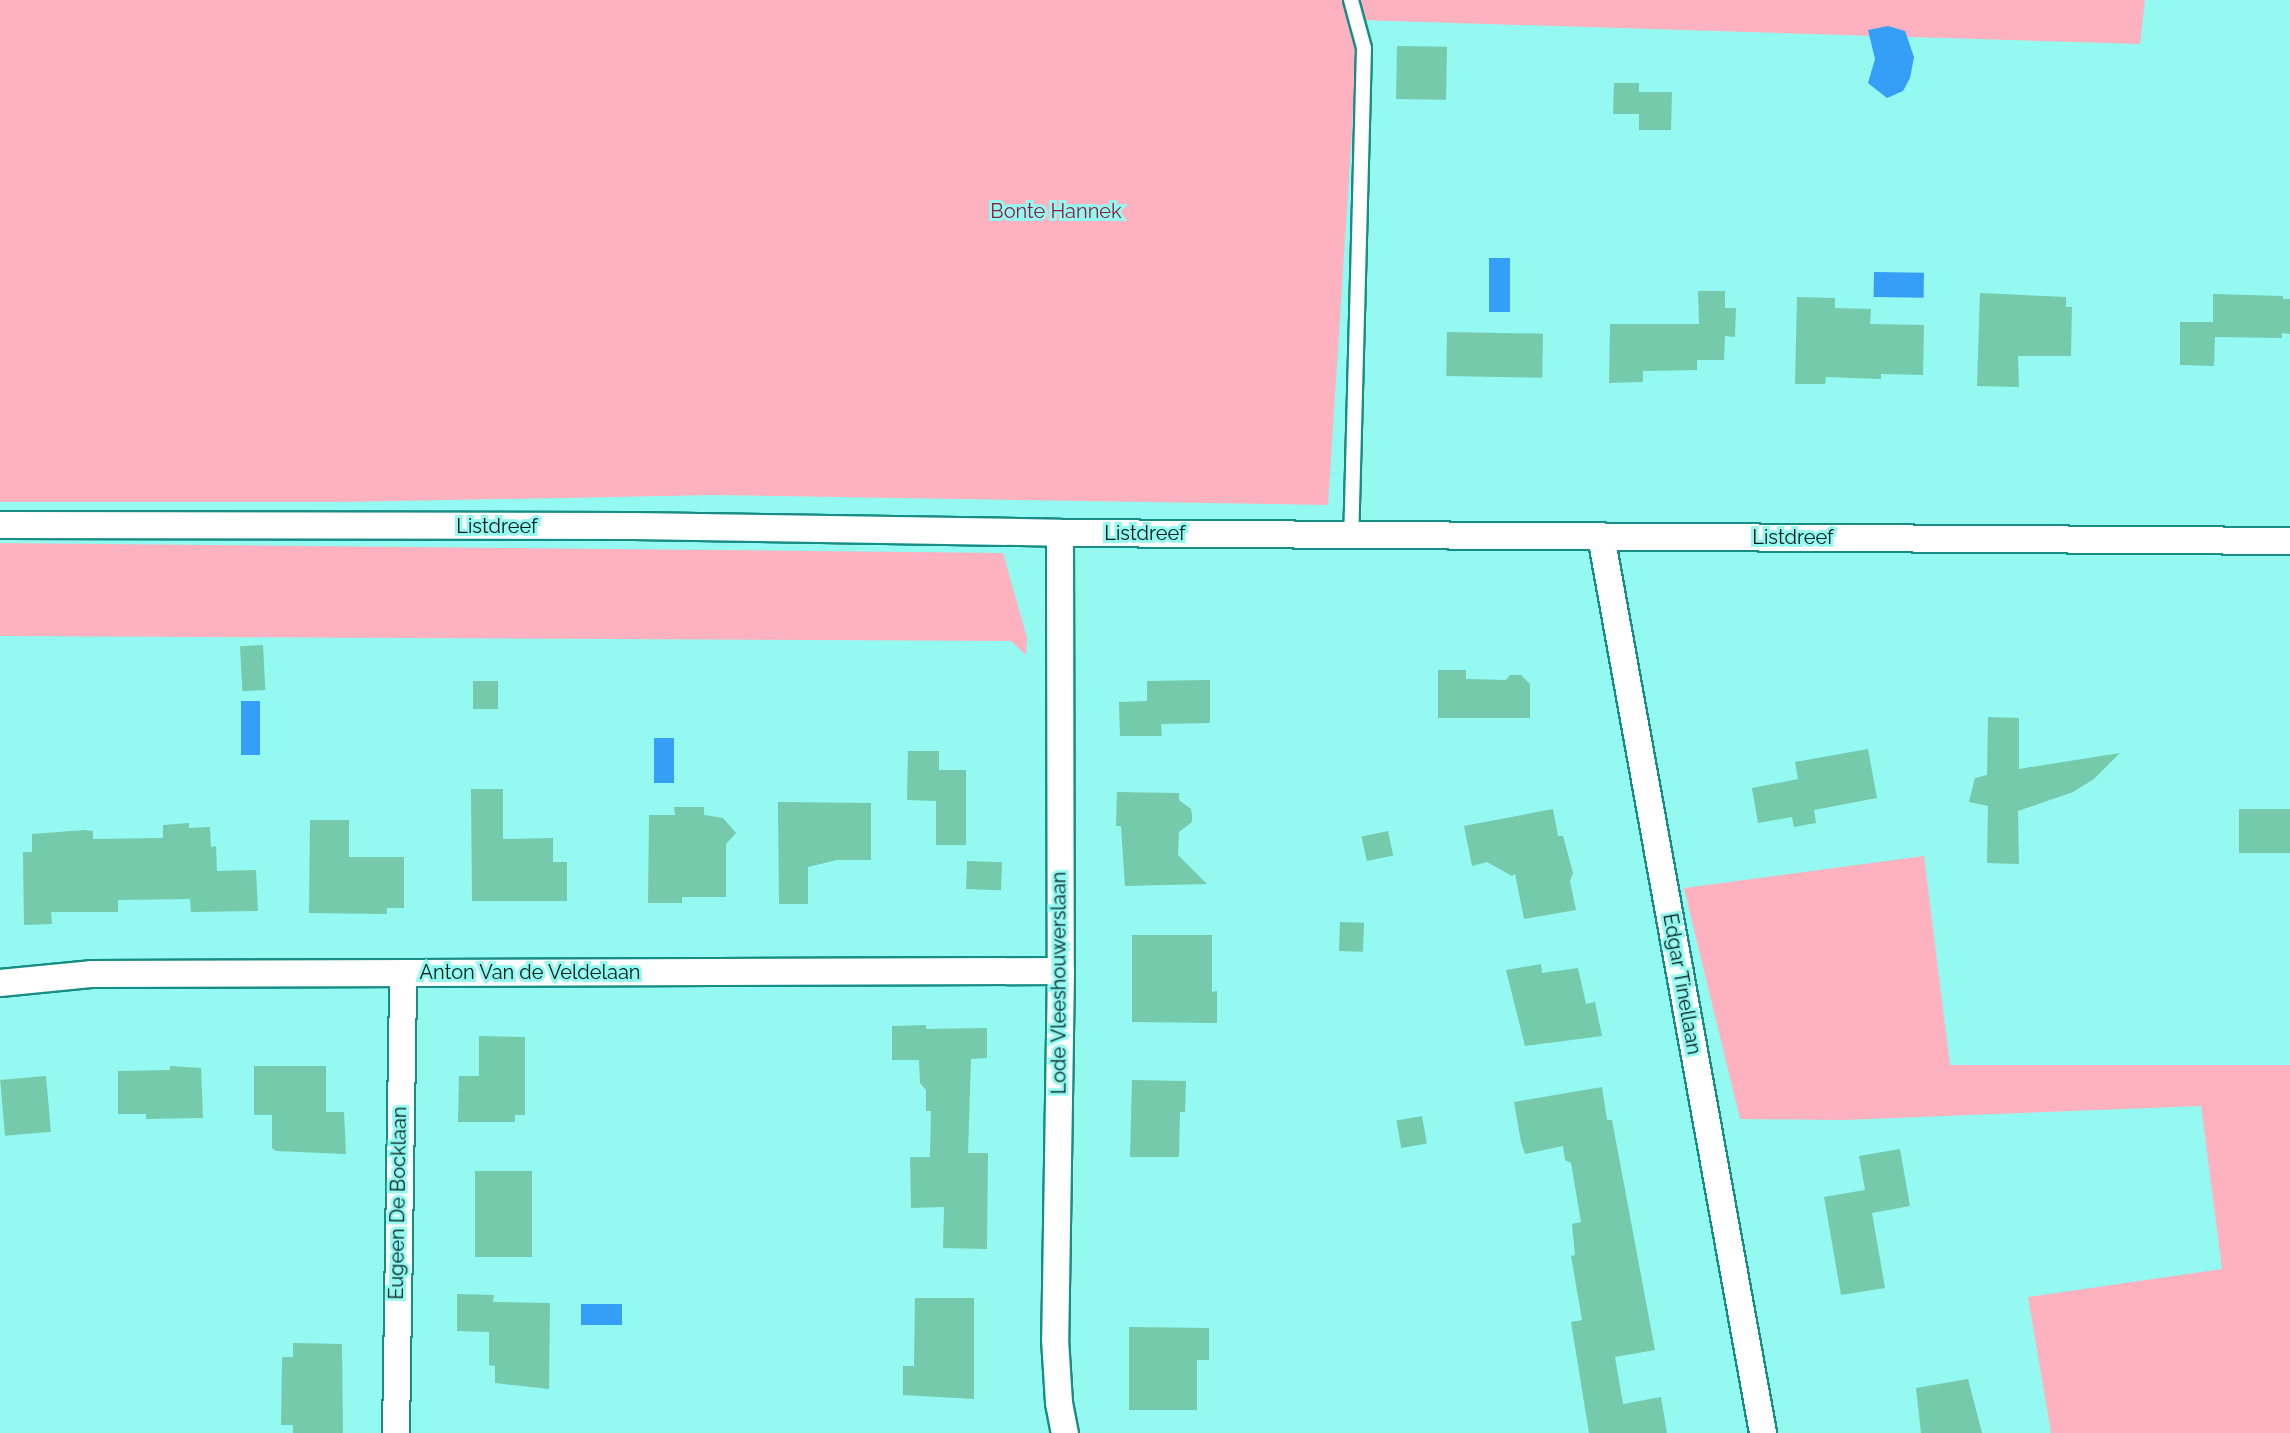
<!DOCTYPE html>
<html>
<head>
<meta charset="utf-8">
<style>
  body { margin:0 }
  #map { position:relative; width:2290px; height:1433px; overflow:hidden; background:#94f9f0; font-family:Raleway,sans-serif }
  div>[style] { position:absolute }
  .green>* { inset:0; background:#feb2bf }
  .water>* { inset:0; background:#359ef6; transform-origin:0 0 }
  .building>* { inset:0; background:#74caaa; transform-origin:0 0 }
  .roads { filter:drop-shadow(2px 0 #188d85) drop-shadow(-2px 0 #188d85) drop-shadow(0 2px #188d85) drop-shadow(0 -2px #188d85) }
  .service>* { height:14px; margin:-7px; padding:0 7px; transform-origin:7px; border-radius:7px; background:#fff }
  .minor>* { height:26px; margin:-13px; padding:0 13px; transform-origin:13px; border-radius:13px; background:#fff }
  span { translate:-50% -50%; white-space:nowrap; text-align:center; line-height:1.15; -webkit-text-stroke:6px #94f9f0; paint-order:stroke }
  .park-label { font-size:20px; color:#901c40 }
  .street-label { font-size:20px; color:#001b19 }
</style>
</head>
<body>
<div id="map">
  <div class="green">
    <i style="clip-path:polygon(0 0,2145px 0,2140px 44px,1359px 20px,1328px 505px,714px 495px,342px 502px,0 502px)"></i>
    <i style="clip-path:polygon(0 543px,1003px 553px,1027px 638px,1026px 655px,1011px 641px,0 636px)"></i>
    <i style="clip-path:polygon(1924px 856px,1950px 1065px,2290px 1065px,2290px 1433px,2051px 1433px,2028px 1297px,2222px 1269px,2201px 1106px,1843px 1120px,1740px 1119px,1684px 888px)"></i>
  </div>
  <div class="water">
    <i style="clip-path:polygon(1888px 26px,1905px 31px,1914px 57px,1910px 78px,1903px 91px,1887px 98px,1868px 83px,1875px 59px,1868px 30px)"></i>
    <i style="left:1489px;top:258px;width:21px;height:54px"></i>
    <i style="left:1874px;top:272px;width:50px;height:25px;rotate:1deg"></i>
    <i style="left:241px;top:701px;width:19px;height:54px"></i>
    <i style="left:654px;top:738px;width:20px;height:45px"></i>
    <i style="left:581px;top:1304px;width:41px;height:21px"></i>
  </div>
  <div class="building">
    <i style="left:1397px;top:46px;width:50px;height:53px;rotate:1deg"></i>
    <i style="clip-path:polygon(1614px 83px,1639px 83px,1639px 92px,1672px 92px,1671px 130px,1639px 130px,1639px 114px,1613px 114px)"></i>
    <i style="clip-path:polygon(1698px 291px,1725px 291px,1725px 308px,1736px 308px,1735px 337px,1725px 336px,1724px 360px,1697px 360px,1697px 370px,1643px 371px,1643px 382px,1609px 383px,1610px 324px,1699px 324px)"></i>
    <i style="clip-path:polygon(1980px 293px,2066px 297px,2066px 307px,2072px 307px,2071px 356px,2018px 356px,2019px 387px,1977px 386px)"></i>
    <i style="clip-path:polygon(2213px 294px,2283px 296px,2283px 299px,2290px 299px,2290px 334px,2282px 333px,2282px 338px,2215px 337px,2214px 366px,2180px 365px,2180px 322px,2213px 322px)"></i>
    <i style="clip-path:polygon(1797px 297px,1835px 298px,1835px 308px,1871px 309px,1870px 324px,1924px 325px,1923px 375px,1881px 374px,1881px 379px,1826px 377px,1825px 384px,1795px 384px)"></i>
    <i style="left:1447px;top:332px;width:96px;height:44px;rotate:1deg"></i>
    <i style="left:263px;top:645px;width:45px;height:23px;rotate:87deg"></i>
    <i style="clip-path:polygon(1438px 670px,1466px 670px,1466px 679px,1506px 680px,1510px 675px,1521px 675px,1530px 684px,1530px 718px,1438px 718px)"></i>
    <i style="clip-path:polygon(1210px 680px,1210px 723px,1161px 724px,1162px 736px,1120px 736px,1119px 702px,1147px 701px,1147px 681px)"></i>
    <i style="left:473px;top:681px;width:25px;height:28px"></i>
    <i style="clip-path:polygon(1988px 717px,2019px 718px,2019px 769px,2120px 753px,2094px 779px,2073px 792px,2018px 811px,2019px 864px,1987px 863px,1988px 806px,1969px 802px,1975px 778px,1987px 775px)"></i>
    <i style="clip-path:polygon(1868px 749px,1877px 798px,1814px 810px,1816px 823px,1794px 827px,1792px 817px,1758px 823px,1752px 788px,1798px 779px,1795px 762px)"></i>
    <i style="clip-path:polygon(908px 751px,939px 751px,939px 770px,966px 770px,966px 845px,936px 845px,936px 801px,907px 800px)"></i>
    <i style="clip-path:polygon(471px 789px,503px 789px,503px 839px,553px 838px,553px 862px,567px 862px,567px 901px,472px 901px)"></i>
    <i style="clip-path:polygon(1117px 792px,1179px 793px,1179px 800px,1191px 809px,1192px 815px,1192px 822px,1179px 832px,1178px 855px,1207px 884px,1125px 886px,1121px 826px,1116px 826px)"></i>
    <i style="clip-path:polygon(778px 802px,871px 803px,871px 860px,837px 860px,808px 867px,808px 904px,779px 904px)"></i>
    <i style="clip-path:polygon(674px 807px,704px 807px,704px 815px,723px 818px,736px 833px,726px 844px,726px 897px,682px 897px,682px 903px,648px 903px,649px 815px,675px 815px)"></i>
    <i style="clip-path:polygon(1553px 809px,1558px 836px,1563px 836px,1573px 873px,1570px 881px,1576px 910px,1524px 919px,1515px 874px,1512px 876px,1487px 862px,1472px 866px,1464px 826px)"></i>
    <i style="left:2239px;top:809px;width:51px;height:44px"></i>
    <i style="clip-path:polygon(310px 820px,349px 820px,349px 857px,404px 857px,404px 908px,387px 908px,387px 914px,309px 913px)"></i>
    <i style="clip-path:polygon(189px 823px,189px 828px,210px 827px,211px 847px,216px 846px,217px 871px,256px 870px,258px 911px,191px 912px,190px 899px,118px 900px,118px 912px,51px 912px,52px 924px,24px 925px,23px 852px,32px 852px,32px 834px,85px 830px,93px 831px,93px 839px,163px 838px,163px 825px)"></i>
    <i style="left:1388px;top:831px;width:25px;height:27px;rotate:78deg"></i>
    <i style="left:967px;top:861px;width:35px;height:28px;rotate:2deg"></i>
    <i style="left:1340px;top:922px;width:24px;height:29px;rotate:2deg"></i>
    <i style="clip-path:polygon(1132px 935px,1212px 935px,1212px 992px,1217px 991px,1217px 1023px,1132px 1022px)"></i>
    <i style="clip-path:polygon(1541px 964px,1542px 973px,1578px 968px,1586px 1004px,1595px 1002px,1602px 1036px,1525px 1046px,1506px 970px)"></i>
    <i style="clip-path:polygon(926px 1025px,926px 1029px,987px 1028px,987px 1058px,971px 1059px,968px 1153px,988px 1153px,987px 1249px,943px 1248px,944px 1207px,911px 1208px,910px 1157px,930px 1157px,931px 1111px,926px 1111px,926px 1090px,920px 1083px,919px 1060px,892px 1060px,892px 1026px)"></i>
    <i style="clip-path:polygon(479px 1036px,525px 1037px,525px 1115px,515px 1115px,515px 1122px,458px 1122px,459px 1076px,479px 1076px)"></i>
    <i style="clip-path:polygon(170px 1066px,201px 1068px,203px 1118px,146px 1119px,146px 1114px,118px 1114px,118px 1071px,170px 1070px)"></i>
    <i style="clip-path:polygon(254px 1066px,326px 1066px,326px 1112px,344px 1112px,346px 1154px,276px 1151px,272px 1148px,272px 1115px,254px 1115px)"></i>
    <i style="left:46px;top:1076px;width:56px;height:46px;rotate:85deg"></i>
    <i style="clip-path:polygon(1132px 1080px,1186px 1081px,1185px 1112px,1180px 1112px,1179px 1157px,1130px 1157px)"></i>
    <i style="clip-path:polygon(1602px 1087px,1607px 1120px,1612px 1120px,1655px 1350px,1615px 1357px,1623px 1404px,1661px 1397px,1667px 1433px,1589px 1433px,1571px 1322px,1582px 1320px,1571px 1256px,1575px 1255px,1572px 1224px,1581px 1222px,1571px 1163px,1565px 1160px,1563px 1146px,1525px 1154px,1521px 1142px,1514px 1102px)"></i>
    <i style="left:1422px;top:1116px;width:28px;height:26px;rotate:80deg"></i>
    <i style="clip-path:polygon(1900px 1149px,1910px 1206px,1872px 1213px,1885px 1288px,1841px 1295px,1824px 1197px,1865px 1190px,1859px 1156px)"></i>
    <i style="left:532px;top:1171px;width:86px;height:57px;rotate:90deg"></i>
    <i style="clip-path:polygon(457px 1294px,494px 1295px,493px 1302px,550px 1303px,549px 1389px,495px 1383px,495px 1366px,489px 1365px,489px 1332px,457px 1331px)"></i>
    <i style="clip-path:polygon(915px 1298px,974px 1298px,974px 1399px,903px 1395px,903px 1366px,914px 1366px)"></i>
    <i style="clip-path:polygon(1129px 1327px,1209px 1328px,1209px 1360px,1197px 1360px,1197px 1410px,1129px 1410px)"></i>
    <i style="clip-path:polygon(293px 1343px,342px 1344px,343px 1433px,293px 1433px,293px 1425px,281px 1425px,282px 1357px,293px 1357px)"></i>
    <i style="clip-path:polygon(1968px 1379px,1982px 1433px,1921px 1433px,1916px 1388px)"></i>
  </div>
  <div class="roads">
    <div class="service">
      <i style="left:1351px;top:0;width:50px;rotate:74.8deg"></i>
      <i style="left:1364px;top:48px;width:486px;rotate:91.5deg"></i>
    </div>
    <div class="minor">
      <i style="left:0;top:525px;width:634px;rotate:0.09deg"></i>
      <i style="left:634px;top:526px;width:426px;rotate:0.9deg"></i>
      <i style="left:1060px;top:533px;width:1230px;rotate:0.37deg"></i>
      <i style="left:1060px;top:533px;width:438px;rotate:89.9deg"></i>
      <i style="left:1061px;top:971px;width:368px;rotate:90.9deg"></i>
      <i style="left:1055px;top:1339px;width:64px;rotate:86.4deg"></i>
      <i style="left:1059px;top:1403px;width:31px;rotate:79deg"></i>
      <i style="left:1601px;top:536px;width:912px;rotate:79.76deg"></i>
      <i style="left:0;top:983px;width:91px;rotate:-5.6deg"></i>
      <i style="left:91px;top:974px;width:970px;rotate:-0.18deg"></i>
      <i style="left:396px;top:1433px;width:460px;rotate:-89.1deg"></i>
    </div>
  </div>
  <div class="park-label">
    <span style="left:1056px;top:211px">Bonte Hannek</span>
  </div>
  <div class="street-label">
    <span style="left:497px;top:526px">Listdreef</span>
    <span style="left:1145px;top:533px">Listdreef</span>
    <span style="left:1793px;top:537px">Listdreef</span>
    <span style="left:530px;top:972px">Anton Van de Veldelaan</span>
    <span style="left:1059px;top:983px;rotate:-90deg">Lode Vleeshouwerslaan</span>
    <span style="left:1682px;top:984px;rotate:80deg">Edgar Tinellaan</span>
    <span style="left:398px;top:1203px;rotate:-89deg">Eugeen De Bocklaan</span>
  </div>
</div>
</body>
</html>
